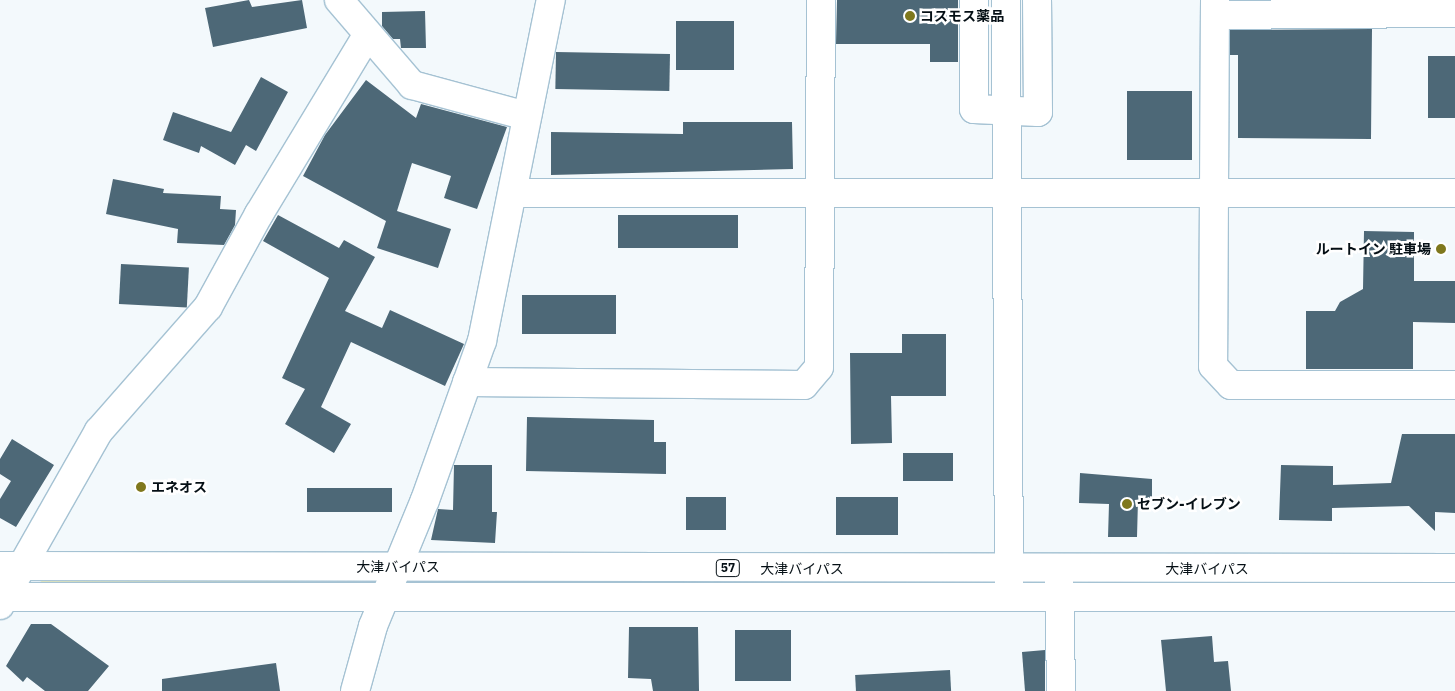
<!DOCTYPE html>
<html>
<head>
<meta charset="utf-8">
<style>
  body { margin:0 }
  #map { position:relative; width:1455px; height:691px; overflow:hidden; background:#f3f9fc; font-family:"IBM Plex Sans","Noto Sans JP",sans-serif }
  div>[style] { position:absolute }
  .green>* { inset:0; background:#efecb5 }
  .building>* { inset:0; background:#4d6877; transform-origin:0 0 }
  .roads { filter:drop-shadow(1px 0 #a5c2d3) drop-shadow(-1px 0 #a5c2d3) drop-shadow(0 1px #a5c2d3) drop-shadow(0 -1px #a5c2d3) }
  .minor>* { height:28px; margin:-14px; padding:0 14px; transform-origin:14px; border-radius:14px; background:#fff }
  .tertiary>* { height:28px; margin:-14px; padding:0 14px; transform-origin:14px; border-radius:14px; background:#fff }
  .trunk>* { height:28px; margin:-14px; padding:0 14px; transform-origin:14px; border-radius:14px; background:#fff }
  .dots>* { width:14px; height:14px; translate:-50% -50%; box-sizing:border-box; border:2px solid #fff; border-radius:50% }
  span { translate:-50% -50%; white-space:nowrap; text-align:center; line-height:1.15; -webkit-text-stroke:5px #fff; paint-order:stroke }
  .shield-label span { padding:1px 4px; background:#fff; border:1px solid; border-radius:4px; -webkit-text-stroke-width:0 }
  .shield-label { font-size:12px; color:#050f15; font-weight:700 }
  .poi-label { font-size:14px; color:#050f15; font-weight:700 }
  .left { translate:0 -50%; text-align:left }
  .right { translate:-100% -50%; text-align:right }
  .street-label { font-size:14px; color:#050f15 }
</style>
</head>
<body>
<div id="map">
  <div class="green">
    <i style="clip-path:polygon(636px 576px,924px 579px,923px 583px,764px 583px,636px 581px)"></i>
    <i style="clip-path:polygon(43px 577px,299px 580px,300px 584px,43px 583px,40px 581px)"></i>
  </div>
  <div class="building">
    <i style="clip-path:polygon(249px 0,252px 7px,302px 0,307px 28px,213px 47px,205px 8px)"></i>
    <i style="clip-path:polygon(837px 0,958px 0,958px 62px,930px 62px,930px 44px,836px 44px)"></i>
    <i style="clip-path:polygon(425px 11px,426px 48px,401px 48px,400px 39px,393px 39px,382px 26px,382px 12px)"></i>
    <i style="left:676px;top:21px;width:58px;height:49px"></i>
    <i style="clip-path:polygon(1372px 29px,1371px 139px,1238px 138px,1238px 55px,1230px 55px,1230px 30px)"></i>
    <i style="left:556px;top:52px;width:114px;height:37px;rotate:1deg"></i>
    <i style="left:1428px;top:56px;width:27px;height:62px"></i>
    <i style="clip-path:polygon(261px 77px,288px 92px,256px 151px,246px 145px,235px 165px,201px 146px,199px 153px,163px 140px,173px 112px,231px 132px)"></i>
    <i style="clip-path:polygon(366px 80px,416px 118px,421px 104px,507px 127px,477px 209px,444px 198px,451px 176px,412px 163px,397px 211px,451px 229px,438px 268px,377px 248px,386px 221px,303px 176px,325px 135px)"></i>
    <i style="left:1127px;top:91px;width:65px;height:69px"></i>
    <i style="clip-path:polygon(683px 122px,792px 122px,793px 169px,551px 175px,551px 132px,683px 134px)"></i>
    <i style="clip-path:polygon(113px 179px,164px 189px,163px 193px,221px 196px,220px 209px,236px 210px,235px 225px,224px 245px,177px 243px,178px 229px,106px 214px)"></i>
    <i style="clip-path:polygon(278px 215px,339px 248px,344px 240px,375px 257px,345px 311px,382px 328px,390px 310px,464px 344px,445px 386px,351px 342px,321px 407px,351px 424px,334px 453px,285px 424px,305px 389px,282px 378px,329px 278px,263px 241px)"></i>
    <i style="left:618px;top:215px;width:120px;height:33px"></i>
    <i style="clip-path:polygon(1364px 231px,1414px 232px,1414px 281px,1455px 281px,1455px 323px,1413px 322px,1413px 369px,1306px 369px,1306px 311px,1335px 311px,1340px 302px,1363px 289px)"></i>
    <i style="left:121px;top:264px;width:68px;height:40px;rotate:3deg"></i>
    <i style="left:522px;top:295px;width:94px;height:39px"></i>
    <i style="clip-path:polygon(902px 334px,946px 334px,946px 396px,891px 396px,892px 443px,851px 444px,850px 353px,902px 353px)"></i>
    <i style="clip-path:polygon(527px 417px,654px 420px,654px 442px,666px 442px,666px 474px,526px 471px)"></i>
    <i style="clip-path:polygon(1402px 434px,1455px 434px,1455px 513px,1435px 512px,1435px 531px,1409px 506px,1332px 508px,1332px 521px,1279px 520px,1281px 465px,1333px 466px,1333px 485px,1391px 483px)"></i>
    <i style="clip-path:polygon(12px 439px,54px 465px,16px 527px,0 518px,0 499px,11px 481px,0 474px,0 459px)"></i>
    <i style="left:903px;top:453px;width:50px;height:28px"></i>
    <i style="clip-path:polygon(454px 465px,492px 465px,492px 512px,497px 512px,495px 543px,431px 540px,438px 509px,453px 510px)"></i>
    <i style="clip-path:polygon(1080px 473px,1152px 479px,1152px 500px,1138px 500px,1137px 537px,1108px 537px,1109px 504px,1079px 503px)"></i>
    <i style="left:307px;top:488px;width:85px;height:24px"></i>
    <i style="left:686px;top:497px;width:40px;height:33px"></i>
    <i style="left:836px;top:497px;width:62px;height:38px"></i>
    <i style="clip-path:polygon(31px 624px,51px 624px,109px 666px,88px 691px,45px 691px,27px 677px,23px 682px,6px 666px)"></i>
    <i style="clip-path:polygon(629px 627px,698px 627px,699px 691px,653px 691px,651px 679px,628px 678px)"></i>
    <i style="left:735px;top:630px;width:56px;height:51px"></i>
    <i style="clip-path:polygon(1212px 636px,1214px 662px,1228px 661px,1231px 691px,1166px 691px,1161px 640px)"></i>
    <i style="clip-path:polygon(1045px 650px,1045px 691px,1025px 691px,1022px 652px)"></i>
    <i style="clip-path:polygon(276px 663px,280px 691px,162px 691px,162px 679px)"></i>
    <i style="left:950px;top:670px;width:21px;height:95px;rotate:87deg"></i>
  </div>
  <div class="roads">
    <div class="minor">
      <i style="left:339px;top:0;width:112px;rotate:49.3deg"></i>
      <i style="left:412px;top:85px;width:119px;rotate:15.1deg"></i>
      <i style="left:974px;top:0;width:109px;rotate:90deg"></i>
      <i style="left:974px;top:109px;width:64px;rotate:2.7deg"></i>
      <i style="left:1038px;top:112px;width:112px;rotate:-90.5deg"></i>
      <i style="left:1215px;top:0;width:366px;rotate:90.3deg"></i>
      <i style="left:1213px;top:366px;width:26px;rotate:47deg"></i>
      <i style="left:1231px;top:385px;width:224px"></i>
      <i style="left:1215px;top:15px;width:240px;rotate:-0.5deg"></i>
      <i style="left:467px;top:382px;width:337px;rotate:0.5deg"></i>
      <i style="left:804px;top:385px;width:23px;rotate:-50deg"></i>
      <i style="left:819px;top:367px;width:367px;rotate:-89.7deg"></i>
      <i style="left:1059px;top:573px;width:118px;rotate:89deg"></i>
      <i style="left:0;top:605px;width:200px;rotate:-60.4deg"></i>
      <i style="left:99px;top:431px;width:165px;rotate:-48.7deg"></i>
      <i style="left:208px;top:307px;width:106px;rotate:-61.3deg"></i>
      <i style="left:259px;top:214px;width:208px;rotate:-58.8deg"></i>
      <i style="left:355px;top:691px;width:67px;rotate:-74.5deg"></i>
      <i style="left:373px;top:626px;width:136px;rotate:-67.6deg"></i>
      <i style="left:425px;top:500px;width:169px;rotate:-70.3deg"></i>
      <i style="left:482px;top:341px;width:348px;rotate:-78.6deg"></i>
    </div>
    <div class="tertiary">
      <i style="left:1006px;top:0;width:597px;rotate:89.71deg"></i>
      <i style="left:513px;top:193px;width:942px"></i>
    </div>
    <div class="trunk">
      <i style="left:0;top:566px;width:1455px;rotate:0.08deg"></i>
      <i style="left:0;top:597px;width:1455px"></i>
    </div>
  </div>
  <div class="dots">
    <i style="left:910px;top:16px;background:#7f781d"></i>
    <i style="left:1441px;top:249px;background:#7f781d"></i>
    <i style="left:141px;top:487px;background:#7f781d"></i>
    <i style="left:1127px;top:504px;background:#7f781d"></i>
  </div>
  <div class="shield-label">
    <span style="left:728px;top:568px">57</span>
  </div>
  <div class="poi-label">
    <span class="left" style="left:920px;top:16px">コスモス薬品</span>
    <span class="right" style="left:1431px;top:249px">ルートイン 駐車場</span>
    <span class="left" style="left:151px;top:487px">エネオス</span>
    <span class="left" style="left:1137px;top:504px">セブン-イレブン</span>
  </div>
  <div class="street-label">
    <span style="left:398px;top:567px">大津バイパス</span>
    <span style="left:802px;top:569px">大津バイパス</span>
    <span style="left:1207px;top:569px">大津バイパス</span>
  </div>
</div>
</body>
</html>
